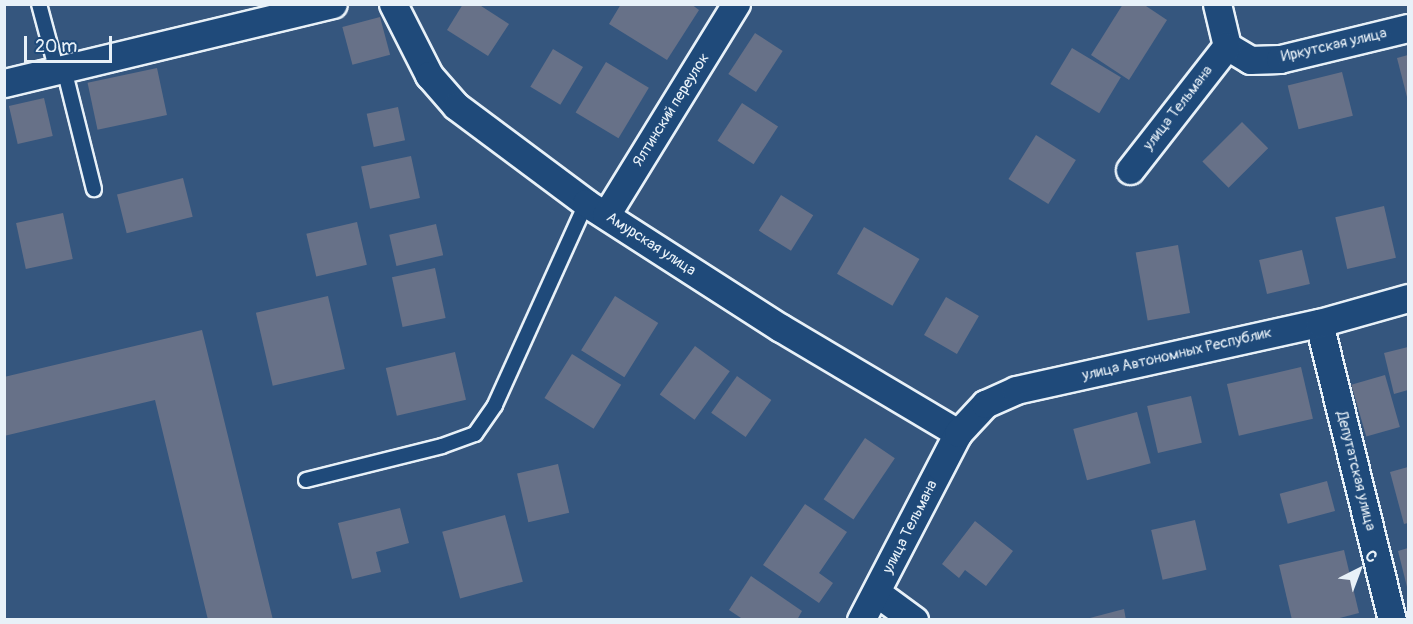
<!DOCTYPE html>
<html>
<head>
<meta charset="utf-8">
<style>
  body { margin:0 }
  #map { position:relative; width:1413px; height:624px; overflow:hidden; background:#35567e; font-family:Pangolin,sans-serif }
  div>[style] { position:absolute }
  .building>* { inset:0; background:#677188; transform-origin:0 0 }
  .roads { filter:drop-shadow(2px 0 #e8f1f8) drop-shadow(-2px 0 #e8f1f8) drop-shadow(0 2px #e8f1f8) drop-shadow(0 -2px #e8f1f8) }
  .lane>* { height:14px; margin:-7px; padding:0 7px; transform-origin:7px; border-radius:7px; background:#1f4a7a }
  .street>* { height:27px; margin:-13.5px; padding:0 13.5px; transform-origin:13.5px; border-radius:13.5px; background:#1f4a7a }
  span { translate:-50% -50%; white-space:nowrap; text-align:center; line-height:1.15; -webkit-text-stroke:6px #1f4a7a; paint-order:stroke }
  .street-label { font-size:15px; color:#e8f1f8 }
  .frame { position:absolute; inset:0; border:6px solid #e8f1f8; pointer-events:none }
  .north { position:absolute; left:1329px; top:540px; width:60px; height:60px; -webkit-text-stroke:4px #1f4a7a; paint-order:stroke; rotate:42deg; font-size:16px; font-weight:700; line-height:24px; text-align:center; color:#e8f1f8 }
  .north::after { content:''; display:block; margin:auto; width:21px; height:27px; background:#e8f1f8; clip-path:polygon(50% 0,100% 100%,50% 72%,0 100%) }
  .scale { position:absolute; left:24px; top:36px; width:88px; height:27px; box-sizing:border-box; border:3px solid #e8f1f8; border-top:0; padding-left:8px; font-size:18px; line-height:21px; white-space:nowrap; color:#e8f1f8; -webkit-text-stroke:4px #1f4a7a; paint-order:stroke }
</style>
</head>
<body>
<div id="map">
  <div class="building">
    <i style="clip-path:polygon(463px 4px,478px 4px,509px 24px,488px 56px,447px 30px)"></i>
    <i style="clip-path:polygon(621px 4px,691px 4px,699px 10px,667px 60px,609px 24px)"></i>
    <i style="clip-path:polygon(1123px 4px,1143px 4px,1167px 20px,1129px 80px,1091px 55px)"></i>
    <i style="left:380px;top:17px;width:39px;height:39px;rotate:75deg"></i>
    <i style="left:755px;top:33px;width:33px;height:49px;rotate:33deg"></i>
    <i style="left:1072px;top:48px;width:57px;height:42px;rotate:31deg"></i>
    <i style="left:553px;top:49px;width:35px;height:44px;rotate:31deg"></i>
    <i style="clip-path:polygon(1408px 55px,1408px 101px,1397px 58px)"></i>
    <i style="left:606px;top:62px;width:50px;height:59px;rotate:31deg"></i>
    <i style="left:157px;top:68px;width:48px;height:71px;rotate:78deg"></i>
    <i style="left:1342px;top:72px;width:45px;height:56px;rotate:76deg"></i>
    <i style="left:44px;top:98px;width:39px;height:36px;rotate:77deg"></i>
    <i style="left:742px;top:103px;width:43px;height:45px;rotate:33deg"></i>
    <i style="left:398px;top:107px;width:34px;height:32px;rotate:78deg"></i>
    <i style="left:1242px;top:122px;width:37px;height:56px;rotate:45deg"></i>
    <i style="left:1036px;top:135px;width:47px;height:52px;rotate:32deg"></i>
    <i style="left:411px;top:156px;width:43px;height:51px;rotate:78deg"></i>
    <i style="left:183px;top:178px;width:40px;height:68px;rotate:76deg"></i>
    <i style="left:781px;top:195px;width:38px;height:42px;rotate:32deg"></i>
    <i style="left:1384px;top:206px;width:53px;height:50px;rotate:77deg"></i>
    <i style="left:63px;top:213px;width:47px;height:48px;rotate:78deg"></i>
    <i style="left:357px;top:222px;width:44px;height:52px;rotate:77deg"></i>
    <i style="left:436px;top:224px;width:32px;height:48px;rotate:77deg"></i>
    <i style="left:864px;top:227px;width:64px;height:54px;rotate:30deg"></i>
    <i style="left:1178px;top:245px;width:69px;height:43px;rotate:80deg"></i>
    <i style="left:1302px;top:250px;width:35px;height:44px;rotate:77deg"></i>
    <i style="left:435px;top:268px;width:51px;height:44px;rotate:78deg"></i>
    <i style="left:328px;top:296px;width:75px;height:74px;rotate:77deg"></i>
    <i style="left:615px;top:296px;width:51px;height:64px;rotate:32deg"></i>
    <i style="left:946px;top:297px;width:38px;height:44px;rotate:30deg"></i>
    <i style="clip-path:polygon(202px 330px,273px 620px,208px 620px,155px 400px,4px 436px,4px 377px)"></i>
    <i style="left:695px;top:346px;width:43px;height:60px;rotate:36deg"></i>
    <i style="clip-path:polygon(1408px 347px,1408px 390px,1394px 394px,1384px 353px)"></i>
    <i style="left:455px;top:352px;width:49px;height:71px;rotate:77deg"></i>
    <i style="left:572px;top:354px;width:58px;height:52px;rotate:32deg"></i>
    <i style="left:1301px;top:367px;width:53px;height:76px;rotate:77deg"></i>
    <i style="left:1385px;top:375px;width:54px;height:35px;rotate:74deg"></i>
    <i style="left:737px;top:376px;width:42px;height:45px;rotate:35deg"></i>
    <i style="left:1191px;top:396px;width:48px;height:45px;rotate:77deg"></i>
    <i style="left:1137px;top:412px;width:53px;height:66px;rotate:75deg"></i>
    <i style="left:865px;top:438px;width:36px;height:74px;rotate:34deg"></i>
    <i style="left:558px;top:464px;width:50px;height:42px;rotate:77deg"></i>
    <i style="clip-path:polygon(1408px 467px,1408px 523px,1404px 524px,1390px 472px)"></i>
    <i style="left:1327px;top:481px;width:31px;height:49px;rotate:75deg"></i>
    <i style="clip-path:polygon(805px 504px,847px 532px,819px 573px,833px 583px,819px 603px,763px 565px)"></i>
    <i style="clip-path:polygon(400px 508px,409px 543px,376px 552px,381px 572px,352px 579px,338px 523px)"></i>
    <i style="left:505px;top:515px;width:69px;height:65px;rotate:75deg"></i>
    <i style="left:1195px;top:520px;width:51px;height:45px;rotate:77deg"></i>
    <i style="clip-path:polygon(975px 521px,1013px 551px,986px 586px,965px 570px,959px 578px,942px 564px)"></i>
    <i style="clip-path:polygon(1408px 548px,1408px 591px,1398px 551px)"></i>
    <i style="clip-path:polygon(1344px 550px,1359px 613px,1332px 620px,1292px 620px,1279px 565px)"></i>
    <i style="clip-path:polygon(751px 576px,802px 611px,797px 620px,744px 620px,729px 610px)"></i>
    <i style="clip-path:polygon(1124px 609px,1126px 620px,1086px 620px,1086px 619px)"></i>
  </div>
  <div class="roads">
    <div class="lane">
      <i style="left:39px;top:4px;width:69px;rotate:75deg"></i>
      <i style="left:64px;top:69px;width:124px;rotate:76deg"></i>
      <i style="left:306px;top:480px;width:140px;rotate:-14deg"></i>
      <i style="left:442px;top:446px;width:35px;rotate:-20deg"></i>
      <i style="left:475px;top:434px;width:35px;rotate:-55deg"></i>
      <i style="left:495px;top:405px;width:222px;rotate:-65.7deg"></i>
    </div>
    <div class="street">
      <i style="left:393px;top:4px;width:80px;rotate:63.1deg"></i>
      <i style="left:429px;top:75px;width:41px;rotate:48.9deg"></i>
      <i style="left:456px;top:106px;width:162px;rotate:36.7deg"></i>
      <i style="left:586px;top:203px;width:232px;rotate:32.7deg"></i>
      <i style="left:781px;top:328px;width:206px;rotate:30.7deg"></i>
      <i style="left:1217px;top:4px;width:43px;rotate:76.6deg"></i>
      <i style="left:1227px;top:46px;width:27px;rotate:31deg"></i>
      <i style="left:1250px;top:60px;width:30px;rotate:-2deg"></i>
      <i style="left:1280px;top:59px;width:132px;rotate:-13.6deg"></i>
      <i style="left:4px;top:83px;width:338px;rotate:-13.5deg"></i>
      <i style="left:1130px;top:170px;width:157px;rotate:-52deg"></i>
      <i style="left:606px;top:215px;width:248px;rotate:-58.4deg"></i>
      <i style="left:1319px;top:323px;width:306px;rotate:76.2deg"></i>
      <i style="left:877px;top:593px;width:46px;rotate:36.1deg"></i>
      <i style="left:861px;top:620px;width:211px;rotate:-62.6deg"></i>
      <i style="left:958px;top:433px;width:40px;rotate:-47deg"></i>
      <i style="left:985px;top:404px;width:34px;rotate:-24deg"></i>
      <i style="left:1016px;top:390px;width:310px;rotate:-12.5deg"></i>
      <i style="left:1319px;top:323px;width:92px;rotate:-15.7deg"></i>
    </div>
  </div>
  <div class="street-label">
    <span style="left:1334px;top:45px;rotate:-13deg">Иркутская улица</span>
    <span style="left:1178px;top:108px;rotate:-52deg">улица Тельмана</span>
    <span style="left:671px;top:110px;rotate:-58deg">Ялтинский переулок</span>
    <span style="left:651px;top:244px;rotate:33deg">Амурская улица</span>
    <span style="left:1177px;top:354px;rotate:-13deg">улица Автономных Республик</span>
    <span style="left:1356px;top:471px;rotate:76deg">Депутатская улица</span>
    <span style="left:910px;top:527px;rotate:-63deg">улица Тельмана</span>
  </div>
  <div class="frame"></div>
  <div class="north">С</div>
  <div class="scale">20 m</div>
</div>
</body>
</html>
